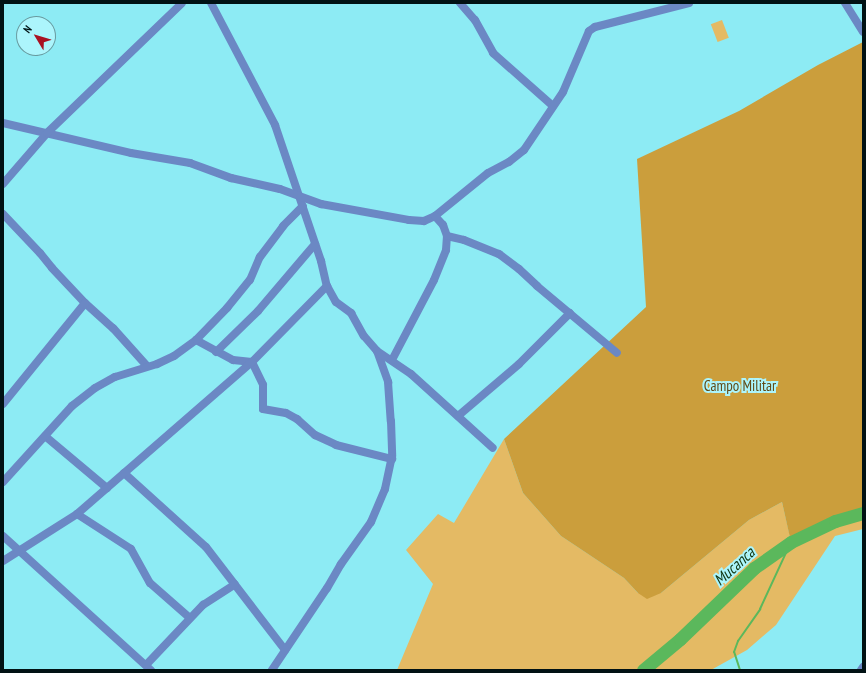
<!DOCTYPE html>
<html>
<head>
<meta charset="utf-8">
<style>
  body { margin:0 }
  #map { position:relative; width:866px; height:673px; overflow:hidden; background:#8debf4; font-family:"PT Sans Narrow",sans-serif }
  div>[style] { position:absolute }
  .green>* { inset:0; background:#e4ba64; transform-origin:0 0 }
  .forest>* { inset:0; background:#cb9e3c }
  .stream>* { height:2px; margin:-1px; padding:0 1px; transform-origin:1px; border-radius:1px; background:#5bb85c }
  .river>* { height:13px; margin:-6.5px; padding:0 6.5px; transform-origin:6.5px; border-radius:6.5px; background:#5bb85c }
  .minor>* { height:8px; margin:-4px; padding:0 4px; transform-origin:4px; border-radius:4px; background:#6b88c4 }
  span { translate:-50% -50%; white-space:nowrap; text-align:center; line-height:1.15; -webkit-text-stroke:4px #acf5fc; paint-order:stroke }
  .park-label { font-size:15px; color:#604915 }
  .water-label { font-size:16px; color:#113612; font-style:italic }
  .frame { position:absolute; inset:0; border:4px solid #011214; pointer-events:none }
  .north { position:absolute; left:16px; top:16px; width:40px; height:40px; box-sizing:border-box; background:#acf5fc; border:1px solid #689a9f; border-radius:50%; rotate:308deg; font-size:11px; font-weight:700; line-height:16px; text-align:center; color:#011214 }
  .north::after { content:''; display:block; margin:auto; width:14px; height:18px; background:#a91223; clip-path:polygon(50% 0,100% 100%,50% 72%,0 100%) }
</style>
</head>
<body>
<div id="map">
  <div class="green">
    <i style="left:722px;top:20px;width:19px;height:12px;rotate:69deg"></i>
    <i style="clip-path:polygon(504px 439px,523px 493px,561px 536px,624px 578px,638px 593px,661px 593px,749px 520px,782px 502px,791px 541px,835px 521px,863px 513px,863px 529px,835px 536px,776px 625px,747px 650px,711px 670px,397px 670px,433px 584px,406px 550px,438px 514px,454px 523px)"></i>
  </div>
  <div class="forest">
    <i style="clip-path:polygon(863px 42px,863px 513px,835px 521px,791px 542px,782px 502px,749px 520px,661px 593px,647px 599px,638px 593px,624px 578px,561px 536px,523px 493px,504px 439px,646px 307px,637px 159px,739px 111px,818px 65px)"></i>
  </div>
  <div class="stream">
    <i style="left:740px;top:670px;width:19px;rotate:-108deg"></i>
    <i style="left:734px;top:652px;width:12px;rotate:-70deg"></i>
    <i style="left:738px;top:641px;width:39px;rotate:-55deg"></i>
    <i style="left:760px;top:609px;width:74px;rotate:-65.2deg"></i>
  </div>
  <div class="river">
    <i style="left:643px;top:670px;width:48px;rotate:-40deg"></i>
    <i style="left:680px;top:639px;width:103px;rotate:-43.8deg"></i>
    <i style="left:754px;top:568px;width:45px;rotate:-35.1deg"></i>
    <i style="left:791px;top:542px;width:49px;rotate:-25.5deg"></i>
    <i style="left:835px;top:521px;width:29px;rotate:-16deg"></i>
  </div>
  <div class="minor">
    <i style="left:211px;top:3px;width:138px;rotate:62.3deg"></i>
    <i style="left:275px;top:125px;width:144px;rotate:71.3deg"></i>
    <i style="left:321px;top:261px;width:26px;rotate:77deg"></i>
    <i style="left:327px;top:286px;width:18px;rotate:61deg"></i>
    <i style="left:336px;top:302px;width:19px;rotate:36deg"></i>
    <i style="left:351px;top:313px;width:26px;rotate:61deg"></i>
    <i style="left:364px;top:336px;width:20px;rotate:49deg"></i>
    <i style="left:377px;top:351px;width:33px;rotate:70deg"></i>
    <i style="left:388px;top:382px;width:39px;rotate:86deg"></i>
    <i style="left:391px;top:421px;width:35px;rotate:88deg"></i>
    <i style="left:392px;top:456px;width:34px;rotate:102deg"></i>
    <i style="left:385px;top:489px;width:36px;rotate:113deg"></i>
    <i style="left:371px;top:522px;width:52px;rotate:125.5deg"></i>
    <i style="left:341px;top:564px;width:28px;rotate:120deg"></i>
    <i style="left:327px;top:588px;width:99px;rotate:123.9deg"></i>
    <i style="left:460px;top:3px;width:23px;rotate:49deg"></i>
    <i style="left:475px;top:20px;width:38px;rotate:61deg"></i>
    <i style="left:493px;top:53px;width:80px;rotate:41.5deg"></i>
    <i style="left:845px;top:3px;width:34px;rotate:58deg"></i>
    <i style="left:3px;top:123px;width:131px;rotate:13.2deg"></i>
    <i style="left:131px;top:153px;width:60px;rotate:9.6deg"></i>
    <i style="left:190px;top:163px;width:44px;rotate:20.1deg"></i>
    <i style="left:231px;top:178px;width:50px;rotate:12.7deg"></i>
    <i style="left:280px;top:189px;width:44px;rotate:20.1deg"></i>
    <i style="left:321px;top:204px;width:89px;rotate:10.3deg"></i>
    <i style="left:409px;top:220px;width:15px;rotate:4deg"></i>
    <i style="left:424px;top:221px;width:12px;rotate:-24deg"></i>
    <i style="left:435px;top:216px;width:68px;rotate:-39.1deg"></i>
    <i style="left:488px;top:173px;width:24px;rotate:-28deg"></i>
    <i style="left:509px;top:162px;width:19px;rotate:-39deg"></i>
    <i style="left:524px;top:150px;width:70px;rotate:-56.1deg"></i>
    <i style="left:563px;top:92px;width:66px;rotate:-66.9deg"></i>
    <i style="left:589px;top:31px;width:7px;rotate:-34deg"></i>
    <i style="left:595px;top:27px;width:97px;rotate:-14.3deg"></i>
    <i style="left:3px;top:184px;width:67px;rotate:-49.2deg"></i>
    <i style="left:47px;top:133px;width:187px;rotate:-43.9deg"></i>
    <i style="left:3px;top:214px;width:54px;rotate:46.5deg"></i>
    <i style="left:40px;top:253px;width:19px;rotate:51deg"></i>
    <i style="left:52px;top:268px;width:48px;rotate:46.7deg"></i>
    <i style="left:85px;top:303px;width:38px;rotate:42deg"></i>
    <i style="left:113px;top:328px;width:51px;rotate:48.2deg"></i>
    <i style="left:447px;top:236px;width:17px;rotate:13deg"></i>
    <i style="left:464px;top:240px;width:38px;rotate:22deg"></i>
    <i style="left:499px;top:254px;width:25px;rotate:37deg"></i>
    <i style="left:519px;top:269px;width:25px;rotate:43deg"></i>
    <i style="left:537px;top:286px;width:104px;rotate:39.9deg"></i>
    <i style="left:196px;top:340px;width:42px;rotate:28.4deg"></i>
    <i style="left:233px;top:360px;width:19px;rotate:6deg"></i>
    <i style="left:252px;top:362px;width:25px;rotate:64deg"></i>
    <i style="left:263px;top:385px;width:24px;rotate:90deg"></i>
    <i style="left:263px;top:409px;width:23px;rotate:10deg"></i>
    <i style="left:286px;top:413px;width:13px;rotate:29deg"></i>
    <i style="left:297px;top:419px;width:24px;rotate:42deg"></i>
    <i style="left:315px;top:435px;width:23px;rotate:25deg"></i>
    <i style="left:336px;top:445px;width:58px;rotate:14deg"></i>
    <i style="left:377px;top:351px;width:41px;rotate:34.1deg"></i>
    <i style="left:411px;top:374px;width:110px;rotate:42.1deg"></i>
    <i style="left:216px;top:352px;width:59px;rotate:-44.3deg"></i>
    <i style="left:258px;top:311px;width:88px;rotate:-49.6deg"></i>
    <i style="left:392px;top:360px;width:90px;rotate:-62.3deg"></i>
    <i style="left:434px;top:280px;width:32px;rotate:-68deg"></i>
    <i style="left:446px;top:250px;width:14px;rotate:-86deg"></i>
    <i style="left:447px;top:236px;width:12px;rotate:-110deg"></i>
    <i style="left:443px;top:225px;width:12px;rotate:-132deg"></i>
    <i style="left:3px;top:404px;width:130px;rotate:-50.9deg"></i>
    <i style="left:458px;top:416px;width:80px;rotate:-40.4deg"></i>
    <i style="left:519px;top:364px;width:72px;rotate:-45deg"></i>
    <i style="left:45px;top:436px;width:81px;rotate:40deg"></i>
    <i style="left:124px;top:473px;width:110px;rotate:42.1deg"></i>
    <i style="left:206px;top:547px;width:130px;rotate:52.5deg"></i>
    <i style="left:3px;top:482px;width:103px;rotate:-47.8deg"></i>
    <i style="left:72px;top:406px;width:29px;rotate:-38deg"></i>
    <i style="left:95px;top:388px;width:23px;rotate:-29deg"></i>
    <i style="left:115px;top:377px;width:44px;rotate:-17.2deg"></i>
    <i style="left:157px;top:364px;width:19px;rotate:-25deg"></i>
    <i style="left:174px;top:356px;width:27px;rotate:-36deg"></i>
    <i style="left:196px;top:340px;width:45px;rotate:-45.9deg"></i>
    <i style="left:227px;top:308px;width:36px;rotate:-51deg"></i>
    <i style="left:250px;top:280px;width:25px;rotate:-67deg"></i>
    <i style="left:260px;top:257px;width:39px;rotate:-53deg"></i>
    <i style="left:283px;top:226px;width:28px;rotate:-45deg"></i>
    <i style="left:77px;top:514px;width:64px;rotate:32.9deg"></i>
    <i style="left:131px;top:549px;width:39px;rotate:61deg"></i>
    <i style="left:150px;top:583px;width:53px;rotate:41.2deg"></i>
    <i style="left:3px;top:536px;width:200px;rotate:42.2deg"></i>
    <i style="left:3px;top:561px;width:88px;rotate:-32.4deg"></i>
    <i style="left:77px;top:514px;width:232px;rotate:-41deg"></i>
    <i style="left:252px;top:362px;width:107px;rotate:-45.4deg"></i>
    <i style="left:146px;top:665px;width:83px;rotate:-46.5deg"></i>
    <i style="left:203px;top:605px;width:38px;rotate:-33deg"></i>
    <i style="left:861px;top:670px;width:4px;rotate:-56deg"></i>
  </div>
  <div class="park-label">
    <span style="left:740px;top:386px">Campo Militar</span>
  </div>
  <div class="water-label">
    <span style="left:734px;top:566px;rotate:-42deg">Mucanca</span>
  </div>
  <div class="frame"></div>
  <div class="north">N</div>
</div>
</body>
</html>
